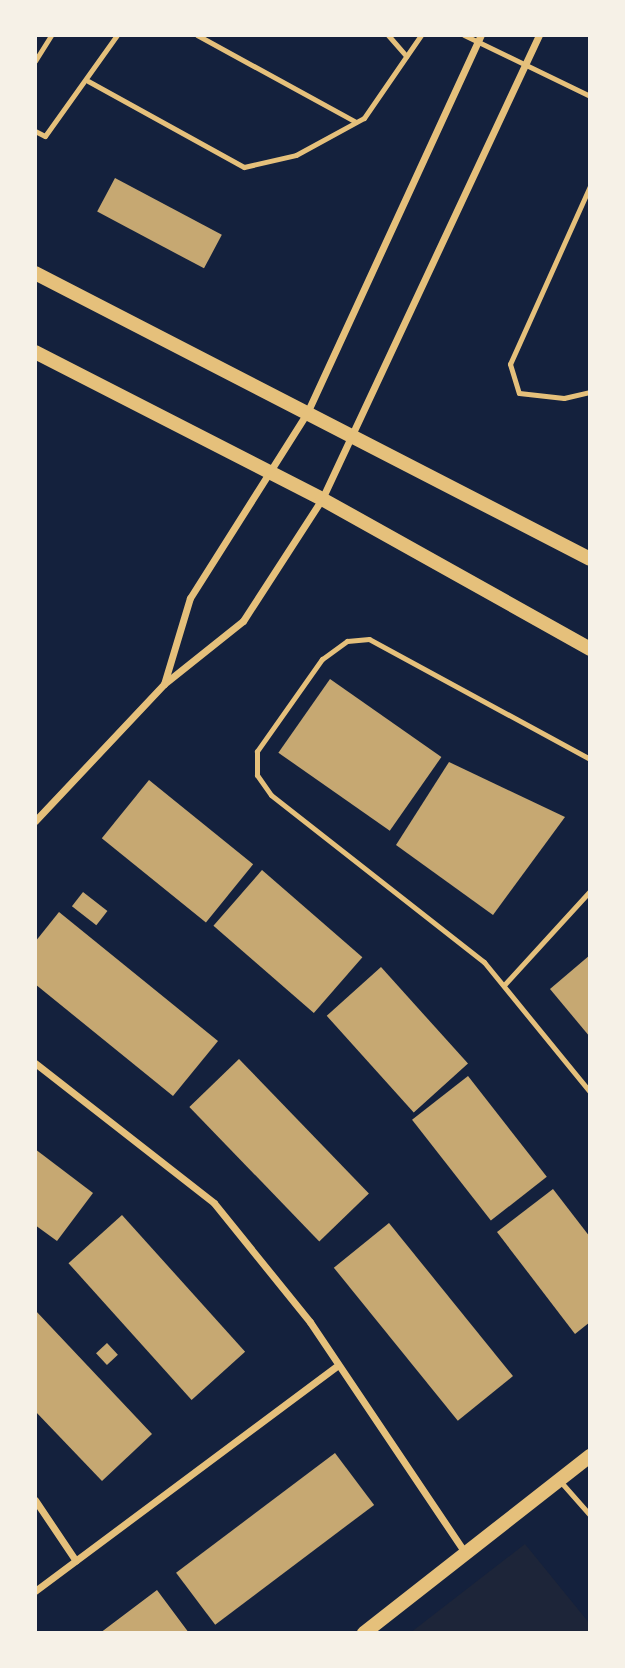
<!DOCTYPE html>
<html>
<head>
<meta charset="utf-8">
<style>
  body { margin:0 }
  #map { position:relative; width:625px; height:1668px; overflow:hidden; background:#14213d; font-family:"Nunito Sans",sans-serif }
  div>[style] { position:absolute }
  .green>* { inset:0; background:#1d2539 }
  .building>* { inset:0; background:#c6a872; transform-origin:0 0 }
  .service>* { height:5px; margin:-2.5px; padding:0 2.5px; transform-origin:2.5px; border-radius:2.5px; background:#e5c07b }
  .minor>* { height:7px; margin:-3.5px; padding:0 3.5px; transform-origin:3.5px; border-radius:3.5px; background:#e5c07b }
  .secondary>* { height:14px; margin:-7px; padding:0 7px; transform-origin:7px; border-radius:7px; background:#e5c07b }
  span { translate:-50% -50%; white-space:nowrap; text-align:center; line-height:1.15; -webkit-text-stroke:5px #f6f1e7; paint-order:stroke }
  .frame { position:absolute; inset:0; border:37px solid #f6f1e7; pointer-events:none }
</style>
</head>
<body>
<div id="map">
  <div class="green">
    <i style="clip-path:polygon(525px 1544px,590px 1624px,590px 1633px,410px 1633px)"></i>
  </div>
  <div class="building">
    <i style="left:115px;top:178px;width:121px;height:38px;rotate:28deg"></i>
    <i style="left:330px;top:679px;width:136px;height:90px;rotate:35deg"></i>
    <i style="clip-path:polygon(449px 762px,565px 817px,493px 915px,396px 845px)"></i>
    <i style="left:149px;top:780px;width:134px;height:75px;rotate:39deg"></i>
    <i style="left:262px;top:870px;width:133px;height:74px;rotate:41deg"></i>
    <i style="left:83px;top:892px;width:31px;height:18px;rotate:38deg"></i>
    <i style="clip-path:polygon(59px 912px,218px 1041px,173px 1096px,35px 984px,35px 942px)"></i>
    <i style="clip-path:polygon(590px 955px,590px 1037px,550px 989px)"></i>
    <i style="left:381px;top:967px;width:130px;height:73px;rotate:48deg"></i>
    <i style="left:239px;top:1059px;width:187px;height:69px;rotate:46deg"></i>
    <i style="left:468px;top:1076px;width:128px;height:71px;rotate:52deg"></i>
    <i style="clip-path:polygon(35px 1149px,93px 1193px,57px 1241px,35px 1225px)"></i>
    <i style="clip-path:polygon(553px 1189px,590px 1237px,590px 1322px,575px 1334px,497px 1232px)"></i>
    <i style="left:122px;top:1215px;width:184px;height:72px;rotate:48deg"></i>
    <i style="left:389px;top:1223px;width:197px;height:71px;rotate:51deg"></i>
    <i style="clip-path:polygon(35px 1310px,152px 1434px,102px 1481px,35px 1411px)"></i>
    <i style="left:107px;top:1343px;width:16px;height:15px;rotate:47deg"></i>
    <i style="left:335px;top:1453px;width:65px;height:199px;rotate:53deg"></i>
    <i style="clip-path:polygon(157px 1590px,189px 1633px,100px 1633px,104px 1630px)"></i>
  </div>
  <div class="service">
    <i style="left:197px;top:35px;width:181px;rotate:28.7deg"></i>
    <i style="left:388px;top:35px;width:28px;rotate:49deg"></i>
    <i style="left:464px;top:35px;width:140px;rotate:25.8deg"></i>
    <i style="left:35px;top:61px;width:31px;rotate:-58deg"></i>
    <i style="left:88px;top:81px;width:178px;rotate:28.9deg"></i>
    <i style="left:244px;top:167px;width:53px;rotate:-13deg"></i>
    <i style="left:296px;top:155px;width:77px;rotate:-28.6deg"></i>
    <i style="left:364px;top:118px;width:101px;rotate:-55.5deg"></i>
    <i style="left:35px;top:131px;width:11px;rotate:27deg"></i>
    <i style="left:45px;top:136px;width:124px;rotate:-54.5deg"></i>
    <i style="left:590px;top:186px;width:195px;rotate:114.2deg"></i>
    <i style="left:510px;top:364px;width:30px;rotate:73deg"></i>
    <i style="left:519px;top:393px;width:45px;rotate:6.3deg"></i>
    <i style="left:564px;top:398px;width:27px;rotate:-13deg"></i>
    <i style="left:590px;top:759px;width:251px;rotate:-151.5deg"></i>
    <i style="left:369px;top:639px;width:22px;rotate:175deg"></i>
    <i style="left:347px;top:641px;width:31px;rotate:144deg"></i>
    <i style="left:322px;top:659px;width:113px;rotate:125.2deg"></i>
    <i style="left:257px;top:751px;width:24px;rotate:90deg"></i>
    <i style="left:257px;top:775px;width:24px;rotate:55deg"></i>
    <i style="left:271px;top:795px;width:271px;rotate:38.1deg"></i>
    <i style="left:484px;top:962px;width:168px;rotate:50.8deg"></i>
    <i style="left:505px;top:984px;width:126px;rotate:-47.6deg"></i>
    <i style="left:560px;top:1481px;width:45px;rotate:48.6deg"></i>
  </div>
  <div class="minor">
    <i style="left:164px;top:684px;width:90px;rotate:-73.2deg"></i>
    <i style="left:190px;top:598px;width:219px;rotate:-57.7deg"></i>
    <i style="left:307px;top:413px;width:416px;rotate:-65.3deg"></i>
    <i style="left:35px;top:821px;width:188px;rotate:-46.7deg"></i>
    <i style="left:164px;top:684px;width:101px;rotate:-38.6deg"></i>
    <i style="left:243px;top:621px;width:145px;rotate:-57.1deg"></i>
    <i style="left:322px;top:499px;width:512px;rotate:-64.94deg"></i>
    <i style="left:35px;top:1063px;width:227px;rotate:38deg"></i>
    <i style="left:214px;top:1203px;width:153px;rotate:51.1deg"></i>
    <i style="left:310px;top:1322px;width:280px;rotate:56.1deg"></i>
    <i style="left:35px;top:1500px;width:73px;rotate:56.1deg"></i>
    <i style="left:35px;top:1591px;width:375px;rotate:-36.7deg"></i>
  </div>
  <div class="secondary">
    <i style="left:35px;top:273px;width:624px;rotate:27.26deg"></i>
    <i style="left:35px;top:352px;width:322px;rotate:27.1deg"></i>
    <i style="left:322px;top:499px;width:307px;rotate:29.2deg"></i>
    <i style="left:364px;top:1633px;width:287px;rotate:-38.1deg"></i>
  </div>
  <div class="frame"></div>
</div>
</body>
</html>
